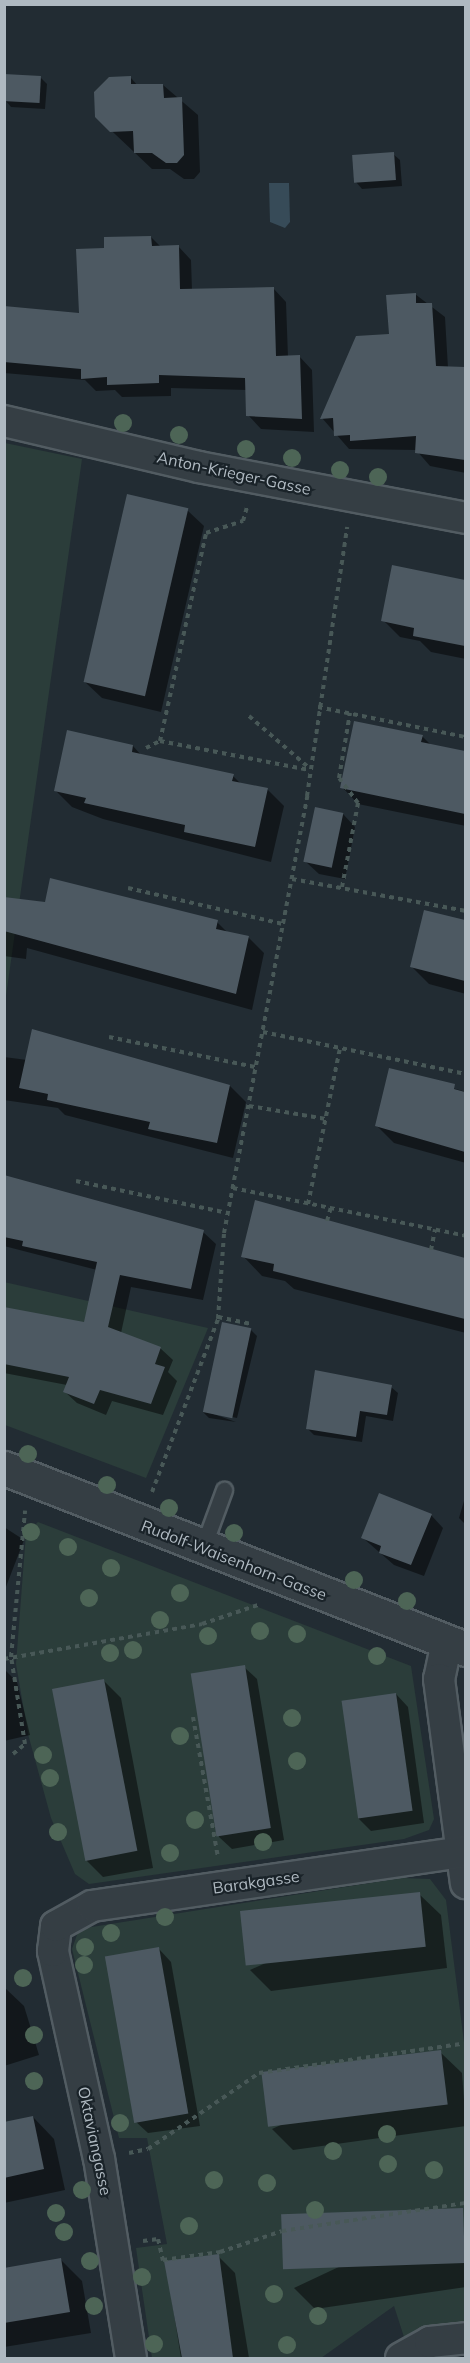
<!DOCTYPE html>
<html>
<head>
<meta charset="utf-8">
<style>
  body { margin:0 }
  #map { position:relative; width:470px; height:2363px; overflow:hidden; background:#222c33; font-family:Mulish,sans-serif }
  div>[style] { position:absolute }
  .green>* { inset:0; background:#2b3d3a }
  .water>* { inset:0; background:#374b58 }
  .shadow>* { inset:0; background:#0007 }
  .building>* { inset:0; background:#4d5962; transform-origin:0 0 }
  .path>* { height:4px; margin-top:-2px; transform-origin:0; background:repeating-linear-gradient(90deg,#485857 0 4.5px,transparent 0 9px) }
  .roads { filter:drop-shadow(2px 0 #525c62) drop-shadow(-2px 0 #525c62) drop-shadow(0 2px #525c62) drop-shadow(0 -2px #525c62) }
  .service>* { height:15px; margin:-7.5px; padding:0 7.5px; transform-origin:7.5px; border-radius:7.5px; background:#353e44 }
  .minor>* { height:30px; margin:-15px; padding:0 15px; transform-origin:15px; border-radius:15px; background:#353e44 }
  .tertiary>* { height:33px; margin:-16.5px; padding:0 16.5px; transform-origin:16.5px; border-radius:16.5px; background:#353e44 }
  .trees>* { width:18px; height:18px; margin:-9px; border-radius:50%; background:#4d6556 }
  span { translate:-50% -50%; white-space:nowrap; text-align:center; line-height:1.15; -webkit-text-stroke:4.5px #1a2329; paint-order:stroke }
  .street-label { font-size:16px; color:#afb9c1 }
  .frame { position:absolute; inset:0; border:6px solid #afb9c1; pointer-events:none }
</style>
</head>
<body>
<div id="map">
  <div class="green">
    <i style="clip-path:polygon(5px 443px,82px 459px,5px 1003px)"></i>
    <i style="clip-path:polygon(4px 1282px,208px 1328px,146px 1478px,5px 1425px)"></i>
    <i style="clip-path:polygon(38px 1522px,411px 1666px,434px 1819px,429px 1830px,404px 1839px,89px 1884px,75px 1874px,51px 1818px,28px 1734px,16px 1664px,26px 1533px)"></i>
    <i style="clip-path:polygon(402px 1878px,430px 1879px,446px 1900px,465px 2050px,465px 2325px,404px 2337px,394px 2306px,321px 2358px,152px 2358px,136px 2248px,167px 2244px,147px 2138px,119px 2138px,72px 1949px,79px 1929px)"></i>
  </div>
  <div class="water">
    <i style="clip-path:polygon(269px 183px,289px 183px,290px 222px,285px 228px,270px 222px)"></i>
  </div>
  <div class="shadow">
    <i style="clip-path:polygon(40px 77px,47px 84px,45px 109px,11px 107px,5px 100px)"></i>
    <i style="clip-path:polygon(131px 78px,138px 86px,163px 85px,198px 115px,200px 172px,194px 179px,184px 179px,170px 169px,152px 169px,97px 117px)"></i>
    <i style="clip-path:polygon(393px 154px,400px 160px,402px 186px,362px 189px,356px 182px)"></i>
    <i style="clip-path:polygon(151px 237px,161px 247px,178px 246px,191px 260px,192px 290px,273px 288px,286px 302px,288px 357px,299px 356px,312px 370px,314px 432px,261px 429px,248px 415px,247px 390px,171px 388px,171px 396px,122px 397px,115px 390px,96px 391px,85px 380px,4px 373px,4px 308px,80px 314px,106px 249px)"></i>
    <i style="clip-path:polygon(415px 294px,445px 317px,448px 368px,466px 368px,466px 473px,430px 466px,416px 450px,349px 449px,322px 418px,390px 336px)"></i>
    <i style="clip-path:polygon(187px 510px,204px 526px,161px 712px,102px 698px,85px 682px)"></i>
    <i style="clip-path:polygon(394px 567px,466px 584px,466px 659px,431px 652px,420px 641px,400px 637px,383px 620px)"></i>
    <i style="clip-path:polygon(422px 736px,432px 746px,466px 752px,466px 826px,358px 804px,342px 787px)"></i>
    <i style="clip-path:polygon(133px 746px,142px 756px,233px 776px,241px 784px,267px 789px,284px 806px,271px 862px,103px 819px,72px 807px,55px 790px)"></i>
    <i style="clip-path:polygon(343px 814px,355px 827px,345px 879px,319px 874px,306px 862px)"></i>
    <i style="clip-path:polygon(4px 898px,217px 922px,228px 933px,248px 937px,264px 953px,252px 1010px,27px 948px,26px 959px,4px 956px)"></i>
    <i style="clip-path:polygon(425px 912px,466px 924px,466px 994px,429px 984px,412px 967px)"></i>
    <i style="clip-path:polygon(4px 1057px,230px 1086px,246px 1102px,233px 1158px,65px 1115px,58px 1108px,4px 1100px)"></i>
    <i style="clip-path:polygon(391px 1070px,466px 1092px,466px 1163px,394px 1143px,377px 1126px)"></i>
    <i style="clip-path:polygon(4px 1176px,203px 1232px,216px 1244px,203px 1300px,131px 1287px,121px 1333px,160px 1348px,173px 1360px,168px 1372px,177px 1381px,163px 1415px,112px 1401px,106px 1415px,77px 1403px,64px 1391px,67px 1385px,4px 1373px,4px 1309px,85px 1324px,97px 1270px,4px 1246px)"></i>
    <i style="clip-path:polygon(256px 1202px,466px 1262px,466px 1333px,294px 1289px,285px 1281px,262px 1276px,243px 1256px)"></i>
    <i style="clip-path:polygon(250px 1329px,257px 1336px,237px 1418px,208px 1412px,236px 1422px,209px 1418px,203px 1412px)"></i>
    <i style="clip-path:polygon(391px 1387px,398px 1393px,393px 1421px,366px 1416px,362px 1442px,314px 1435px,307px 1428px)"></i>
    <i style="clip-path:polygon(466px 1494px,466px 1525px,459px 1518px)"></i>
    <i style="clip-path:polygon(431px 1515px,443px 1528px,424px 1576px,394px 1565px,363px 1538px)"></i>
    <i style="clip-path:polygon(4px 1527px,24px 1540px,4px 1592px)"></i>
    <i style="clip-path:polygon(244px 1667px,257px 1679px,284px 1840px,232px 1849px,219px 1837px)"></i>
    <i style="clip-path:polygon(4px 1669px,17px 1682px,30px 1735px,4px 1741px)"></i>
    <i style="clip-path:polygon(104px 1681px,121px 1698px,153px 1868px,103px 1877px,86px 1860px)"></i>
    <i style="clip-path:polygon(396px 1694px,408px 1707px,424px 1823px,371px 1831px,358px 1818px)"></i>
    <i style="clip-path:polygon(419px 1894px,441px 1915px,447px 1968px,271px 1991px,250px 1970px)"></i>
    <i style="clip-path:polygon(159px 1949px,171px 1962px,200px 2126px,148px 2133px,135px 2121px)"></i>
    <i style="clip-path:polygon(4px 1987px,24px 2006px,39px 2055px,4px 2066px)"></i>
    <i style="clip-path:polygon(440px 2052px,462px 2073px,466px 2126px,293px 2150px,272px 2129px)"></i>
    <i style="clip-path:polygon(33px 2117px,54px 2139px,65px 2190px,4px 2203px,4px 2123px)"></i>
    <i style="clip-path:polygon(462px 2209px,466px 2287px,315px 2309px,294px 2288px)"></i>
    <i style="clip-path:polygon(218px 2256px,235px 2273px,249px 2358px,181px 2358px,166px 2263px)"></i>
    <i style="clip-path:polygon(61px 2260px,82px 2281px,91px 2333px,4px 2347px,4px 2269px)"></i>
  </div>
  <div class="building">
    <i style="left:4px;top:74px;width:37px;height:27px;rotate:3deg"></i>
    <i style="clip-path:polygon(131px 76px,131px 84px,163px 84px,164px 98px,182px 97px,184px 155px,177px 163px,166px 163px,152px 153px,134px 153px,133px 131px,110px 132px,95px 117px,94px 92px,109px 77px)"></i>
    <i style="left:394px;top:152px;width:28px;height:42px;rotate:86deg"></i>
    <i style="clip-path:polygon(151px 236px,152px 246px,179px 245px,180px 289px,274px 287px,276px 356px,300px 355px,302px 419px,246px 416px,245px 378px,159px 375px,159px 383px,107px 385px,107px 377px,81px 379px,81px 369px,4px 362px,4px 306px,79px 313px,76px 249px,104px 248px,104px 237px)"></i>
    <i style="clip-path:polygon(416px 293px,416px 303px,432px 303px,436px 366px,465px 367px,465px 460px,415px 453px,416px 436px,350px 441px,350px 435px,334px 436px,333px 418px,320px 419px,356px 336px,389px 334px,386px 295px)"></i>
    <i style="left:127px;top:494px;width:63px;height:193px;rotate:13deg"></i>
    <i style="clip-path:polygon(392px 565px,465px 580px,465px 646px,413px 636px,414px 628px,381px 621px)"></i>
    <i style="clip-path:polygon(354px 721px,423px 735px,421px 742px,465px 751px,465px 814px,340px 788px)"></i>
    <i style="clip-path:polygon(67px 730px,133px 745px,132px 752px,234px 774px,232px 781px,268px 788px,255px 847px,184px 832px,185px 825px,84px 803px,86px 798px,54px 791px)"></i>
    <i style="left:315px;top:807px;width:29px;height:56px;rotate:12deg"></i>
    <i style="clip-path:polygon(50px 878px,218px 920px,216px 929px,249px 936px,236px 994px,4px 931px,4px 897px,45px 902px)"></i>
    <i style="clip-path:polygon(424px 910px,465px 920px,465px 981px,410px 967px)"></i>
    <i style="clip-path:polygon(32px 1029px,230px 1085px,217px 1143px,148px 1129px,150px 1122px,47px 1100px,48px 1094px,19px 1088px)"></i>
    <i style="clip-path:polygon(389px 1068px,455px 1084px,454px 1089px,465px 1092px,465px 1152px,375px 1126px)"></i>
    <i style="clip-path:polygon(4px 1175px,204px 1230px,191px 1289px,120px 1275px,108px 1327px,161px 1347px,155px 1364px,165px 1367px,151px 1404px,100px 1390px,94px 1404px,63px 1392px,69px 1377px,4px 1364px,4px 1307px,84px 1322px,97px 1262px,22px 1246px,23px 1241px,4px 1237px)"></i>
    <i style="clip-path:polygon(255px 1200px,465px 1258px,465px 1319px,273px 1271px,274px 1264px,241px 1257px)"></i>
    <i style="left:222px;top:1322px;width:30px;height:92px;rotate:12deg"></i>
    <i style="clip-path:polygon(315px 1370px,392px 1385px,387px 1415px,360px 1411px,356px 1437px,306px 1429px)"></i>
    <i style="clip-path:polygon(379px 1493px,432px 1514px,411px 1565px,379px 1553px,381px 1546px,361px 1538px)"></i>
    <i style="left:245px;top:1665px;width:165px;height:55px;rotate:81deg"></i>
    <i style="left:104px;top:1679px;width:175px;height:53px;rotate:79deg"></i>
    <i style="left:396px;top:1693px;width:119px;height:55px;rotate:82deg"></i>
    <i style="left:420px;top:1892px;width:55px;height:181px;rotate:84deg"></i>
    <i style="left:159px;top:1947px;width:169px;height:55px;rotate:80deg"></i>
    <i style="left:441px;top:2050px;width:55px;height:181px;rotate:83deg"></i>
    <i style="clip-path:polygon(33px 2116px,44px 2169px,4px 2178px,4px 2122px)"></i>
    <i style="left:463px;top:2208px;width:55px;height:182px;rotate:88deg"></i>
    <i style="clip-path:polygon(219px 2254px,233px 2358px,182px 2358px,164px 2261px)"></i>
    <i style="clip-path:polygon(61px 2258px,70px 2312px,4px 2323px,4px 2268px)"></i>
  </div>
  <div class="path">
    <i style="left:318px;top:707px;width:151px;rotate:11.5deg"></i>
    <i style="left:249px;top:716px;width:78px;rotate:40.8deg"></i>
    <i style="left:160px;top:741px;width:213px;rotate:-77.5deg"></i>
    <i style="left:206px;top:533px;width:39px;rotate:-18deg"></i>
    <i style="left:243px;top:521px;width:15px;rotate:-74deg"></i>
    <i style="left:146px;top:748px;width:16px;rotate:-27deg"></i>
    <i style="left:160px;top:741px;width:152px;rotate:11deg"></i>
    <i style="left:292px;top:879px;width:177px;rotate:10.4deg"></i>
    <i style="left:342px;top:887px;width:86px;rotate:-79.2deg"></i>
    <i style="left:358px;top:803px;width:31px;rotate:-127deg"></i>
    <i style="left:339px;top:778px;width:66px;rotate:-80.4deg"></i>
    <i style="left:128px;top:888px;width:159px;rotate:13.1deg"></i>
    <i style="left:263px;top:1032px;width:207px;rotate:11.7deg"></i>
    <i style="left:109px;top:1037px;width:149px;rotate:11.6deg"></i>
    <i style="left:249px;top:1106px;width:78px;rotate:9.6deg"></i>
    <i style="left:76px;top:1181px;width:155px;rotate:11.9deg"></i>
    <i style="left:233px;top:1188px;width:238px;rotate:11.6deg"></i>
    <i style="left:308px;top:1204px;width:159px;rotate:-78.4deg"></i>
    <i style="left:327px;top:1221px;width:15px;rotate:-74deg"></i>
    <i style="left:431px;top:1250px;width:21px;rotate:-79deg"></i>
    <i style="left:218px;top:1317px;width:35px;rotate:12deg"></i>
    <i style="left:152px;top:1492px;width:185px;rotate:-69.1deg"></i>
    <i style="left:218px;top:1319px;width:86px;rotate:-86deg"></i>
    <i style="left:224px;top:1233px;width:445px;rotate:-79.2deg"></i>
    <i style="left:307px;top:796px;width:272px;rotate:-81.5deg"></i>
    <i style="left:4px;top:1659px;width:201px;rotate:-10deg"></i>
    <i style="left:202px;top:1624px;width:62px;rotate:-18.7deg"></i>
    <i style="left:193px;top:1717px;width:142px;rotate:79.9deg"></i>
    <i style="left:13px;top:1754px;width:16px;rotate:-40deg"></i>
    <i style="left:25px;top:1744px;width:88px;rotate:-99.1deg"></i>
    <i style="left:11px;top:1657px;width:147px;rotate:-84.5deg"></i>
    <i style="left:129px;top:2153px;width:19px;rotate:-12deg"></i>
    <i style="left:148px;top:2149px;width:135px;rotate:-34.4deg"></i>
    <i style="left:259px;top:2073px;width:209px;rotate:-8.2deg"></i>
    <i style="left:143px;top:2241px;width:15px;rotate:-8deg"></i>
    <i style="left:158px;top:2239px;width:22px;rotate:77deg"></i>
    <i style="left:163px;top:2260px;width:58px;rotate:-8deg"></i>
    <i style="left:220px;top:2252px;width:65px;rotate:-18.7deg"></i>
    <i style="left:282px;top:2231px;width:186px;rotate:-8.7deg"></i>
  </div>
  <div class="roads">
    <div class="service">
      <i style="left:203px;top:1547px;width:61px;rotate:-69.8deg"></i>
    </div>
    <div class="minor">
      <i style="left:4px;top:421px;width:200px;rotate:13.3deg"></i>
      <i style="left:199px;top:467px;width:272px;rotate:10.8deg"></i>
      <i style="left:447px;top:1642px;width:38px;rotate:102deg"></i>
      <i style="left:439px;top:1679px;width:206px;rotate:82.5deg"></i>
      <i style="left:131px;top:2358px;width:202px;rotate:-99.1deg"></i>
      <i style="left:99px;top:2159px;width:213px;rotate:-102.5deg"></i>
      <i style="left:53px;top:1951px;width:25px;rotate:-83deg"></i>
      <i style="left:56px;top:1926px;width:41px;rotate:-29.1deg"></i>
      <i style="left:92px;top:1906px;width:373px;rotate:-8.3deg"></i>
      <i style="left:401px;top:2358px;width:33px;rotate:-29deg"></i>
      <i style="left:430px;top:2342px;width:36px;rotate:-6deg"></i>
    </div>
    <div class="tertiary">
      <i style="left:4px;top:1468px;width:496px;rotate:21.4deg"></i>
    </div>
  </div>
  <div class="trees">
    <i style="left:123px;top:423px"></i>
    <i style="left:179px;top:435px"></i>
    <i style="left:246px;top:449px"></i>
    <i style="left:292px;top:458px"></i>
    <i style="left:340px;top:470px"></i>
    <i style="left:378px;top:477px"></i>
    <i style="left:28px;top:1454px"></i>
    <i style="left:107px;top:1485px"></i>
    <i style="left:169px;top:1508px"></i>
    <i style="left:31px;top:1532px"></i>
    <i style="left:234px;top:1533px"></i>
    <i style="left:68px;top:1547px"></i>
    <i style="left:111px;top:1568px"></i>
    <i style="left:354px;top:1580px"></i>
    <i style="left:180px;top:1593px"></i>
    <i style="left:89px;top:1598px"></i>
    <i style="left:407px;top:1601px"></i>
    <i style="left:160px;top:1620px"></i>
    <i style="left:260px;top:1631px"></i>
    <i style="left:297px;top:1634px"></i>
    <i style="left:208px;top:1636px"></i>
    <i style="left:133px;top:1650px"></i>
    <i style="left:110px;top:1653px"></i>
    <i style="left:377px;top:1656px"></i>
    <i style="left:292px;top:1718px"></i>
    <i style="left:180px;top:1736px"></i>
    <i style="left:43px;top:1755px"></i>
    <i style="left:297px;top:1761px"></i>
    <i style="left:50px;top:1778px"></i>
    <i style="left:195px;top:1820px"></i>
    <i style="left:58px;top:1832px"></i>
    <i style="left:263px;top:1842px"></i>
    <i style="left:170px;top:1853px"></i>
    <i style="left:165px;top:1917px"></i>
    <i style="left:111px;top:1933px"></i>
    <i style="left:85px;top:1947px"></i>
    <i style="left:84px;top:1965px"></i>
    <i style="left:23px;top:1978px"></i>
    <i style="left:34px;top:2035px"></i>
    <i style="left:34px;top:2081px"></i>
    <i style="left:120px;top:2123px"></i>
    <i style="left:387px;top:2134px"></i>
    <i style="left:333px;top:2151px"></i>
    <i style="left:388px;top:2164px"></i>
    <i style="left:434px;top:2170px"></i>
    <i style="left:214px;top:2180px"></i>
    <i style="left:267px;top:2183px"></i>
    <i style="left:82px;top:2190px"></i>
    <i style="left:315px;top:2210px"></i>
    <i style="left:56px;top:2213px"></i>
    <i style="left:189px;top:2226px"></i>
    <i style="left:64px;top:2232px"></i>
    <i style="left:90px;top:2261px"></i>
    <i style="left:142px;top:2277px"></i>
    <i style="left:274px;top:2294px"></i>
    <i style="left:94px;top:2306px"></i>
    <i style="left:318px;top:2316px"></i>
    <i style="left:154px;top:2344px"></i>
    <i style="left:287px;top:2345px"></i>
  </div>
  <div class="street-label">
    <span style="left:234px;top:473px;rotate:12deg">Anton-Krieger-Gasse</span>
    <span style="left:234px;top:1560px;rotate:21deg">Rudolf-Waisenhorn-Gasse</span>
    <span style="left:256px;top:1882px;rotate:-8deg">Barakgasse</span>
    <span style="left:95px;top:2141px;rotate:78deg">Oktaviangasse</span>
  </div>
  <div class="frame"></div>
</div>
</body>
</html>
